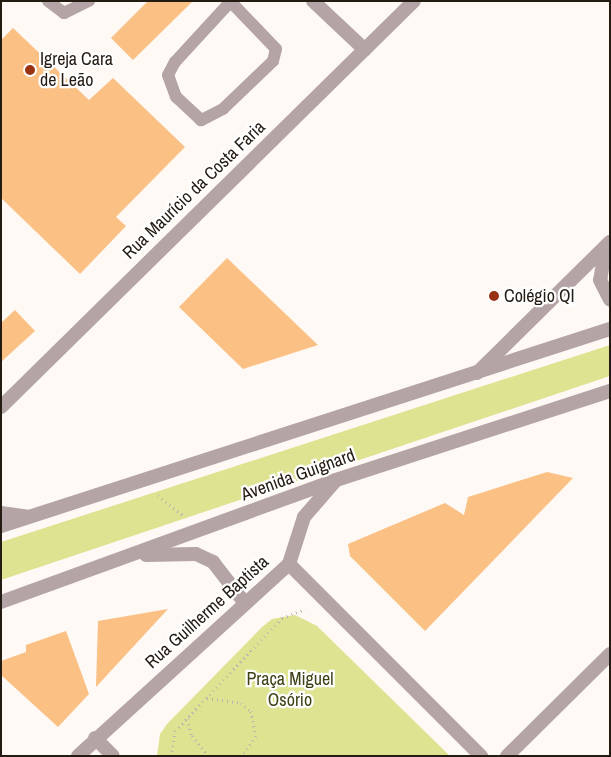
<!DOCTYPE html>
<html>
<head>
<meta charset="utf-8">
<style>
  body { margin:0 }
  #map { position:relative; width:611px; height:757px; overflow:hidden; background:#fff9f5; font-family:"Archivo Narrow",sans-serif }
  div>[style] { position:absolute }
  .green>* { inset:0; background:#dee392 }
  .building>* { inset:0; background:#fbc083 }
  .path>* { height:3px; margin-top:-1.5px; transform-origin:0; background:repeating-linear-gradient(90deg,#b9b2ad 0 1px,transparent 0 5px) }
  .service>* { height:12px; margin:-6px; padding:0 6px; transform-origin:6px; border-radius:6px; background:#b5a4a6 }
  .minor>* { height:14px; margin:-7px; padding:0 7px; transform-origin:7px; border-radius:7px; background:#b5a4a6 }
  .tertiary>* { height:14px; margin:-7px; padding:0 7px; transform-origin:7px; border-radius:7px; background:#b5a4a6 }
  .dots>* { width:14px; height:14px; translate:-50% -50%; box-sizing:border-box; border:2px solid #fff; border-radius:50% }
  span { translate:-50% -50%; white-space:nowrap; text-align:center; line-height:1.15; -webkit-text-stroke:4.5px #fff; paint-order:stroke }
  .poi-label { font-size:18px; color:#241b12 }
  .left { translate:0 -50%; text-align:left }
  .street-label { font-size:18px; color:#241b12 }
  .park-label { font-size:18px; color:#3f4015 }
  .frame { position:absolute; inset:0; border:2px solid #241b12; pointer-events:none }
</style>
</head>
<body>
<div id="map">
  <div class="green">
    <i style="clip-path:polygon(610px 345px,610px 376px,1px 580px,1px 542px)"></i>
    <i style="clip-path:polygon(295px 615px,317px 626px,450px 756px,157px 756px,160px 734px,167px 724px,262px 627px,272px 619px)"></i>
  </div>
  <div class="building">
    <i style="clip-path:polygon(148px 1px,193px 1px,133px 60px,111px 38px)"></i>
    <i style="clip-path:polygon(13px 28px,89px 100px,113px 78px,185px 147px,116px 217px,126px 226px,80px 274px,1px 198px,1px 40px)"></i>
    <i style="clip-path:polygon(227px 258px,318px 345px,243px 369px,179px 307px)"></i>
    <i style="clip-path:polygon(15px 310px,35px 331px,1px 362px,1px 323px)"></i>
    <i style="clip-path:polygon(547px 472px,573px 478px,425px 631px,350px 556px,348px 544px,445px 503px,464px 515px,468px 497px)"></i>
    <i style="clip-path:polygon(168px 609px,96px 687px,98px 621px)"></i>
    <i style="clip-path:polygon(66px 631px,89px 694px,58px 727px,1px 675px,1px 661px,26px 652px,26px 645px)"></i>
  </div>
  <div class="path">
    <i style="left:158px;top:495px;width:33px;rotate:39deg"></i>
    <i style="left:207px;top:698px;width:34px;rotate:8deg"></i>
    <i style="left:241px;top:703px;width:13px;rotate:39deg"></i>
    <i style="left:251px;top:711px;width:25px;rotate:79deg"></i>
    <i style="left:256px;top:736px;width:24px;rotate:125deg"></i>
    <i style="left:187px;top:719px;width:18px;rotate:74deg"></i>
    <i style="left:192px;top:736px;width:26px;rotate:51deg"></i>
    <i style="left:171px;top:756px;width:25px;rotate:-81deg"></i>
    <i style="left:175px;top:731px;width:156px;rotate:-46.6deg"></i>
    <i style="left:282px;top:618px;width:25px;rotate:-21deg"></i>
  </div>
  <div class="service">
    <i style="left:48px;top:1px;width:20px;rotate:37deg"></i>
    <i style="left:64px;top:13px;width:28px;rotate:-26deg"></i>
    <i style="left:231px;top:2px;width:65px;rotate:46.2deg"></i>
    <i style="left:276px;top:49px;width:12px;rotate:104deg"></i>
    <i style="left:273px;top:61px;width:69px;rotate:136.2deg"></i>
    <i style="left:223px;top:109px;width:25px;rotate:153deg"></i>
    <i style="left:201px;top:120px;width:34px;rotate:-137deg"></i>
    <i style="left:176px;top:97px;width:23px;rotate:-110deg"></i>
    <i style="left:168px;top:75px;width:15px;rotate:-62deg"></i>
    <i style="left:175px;top:62px;width:83px;rotate:-47.4deg"></i>
  </div>
  <div class="minor">
    <i style="left:313px;top:1px;width:71px;rotate:43.3deg"></i>
    <i style="left:605px;top:250px;width:30px;rotate:99deg"></i>
    <i style="left:600px;top:280px;width:22px;rotate:63deg"></i>
    <i style="left:477px;top:373px;width:187px;rotate:-44.6deg"></i>
    <i style="left:1px;top:407px;width:579px;rotate:-44.51deg"></i>
    <i style="left:1px;top:513px;width:27px;rotate:8deg"></i>
    <i style="left:289px;top:564px;width:272px;rotate:45deg"></i>
    <i style="left:95px;top:738px;width:25px;rotate:45deg"></i>
    <i style="left:78px;top:756px;width:285px;rotate:-42.3deg"></i>
    <i style="left:289px;top:564px;width:49px;rotate:-72.3deg"></i>
    <i style="left:304px;top:517px;width:49px;rotate:-49.1deg"></i>
    <i style="left:507px;top:756px;width:145px;rotate:-44.7deg"></i>
  </div>
  <div class="tertiary">
    <i style="left:1px;top:526px;width:640px;rotate:-17.93deg"></i>
    <i style="left:146px;top:555px;width:50px;rotate:-1.1deg"></i>
    <i style="left:196px;top:554px;width:19px;rotate:25deg"></i>
    <i style="left:213px;top:562px;width:51px;rotate:52.2deg"></i>
    <i style="left:1px;top:602px;width:357px;rotate:-20deg"></i>
    <i style="left:336px;top:480px;width:288px;rotate:-18deg"></i>
  </div>
  <div class="dots">
    <i style="left:30px;top:70px;background:#993212"></i>
    <i style="left:494px;top:296px;background:#993212"></i>
  </div>
  <div class="poi-label">
    <span class="left" style="left:40px;top:70px">Igreja Cara<br>de Leão</span>
    <span class="left" style="left:504px;top:296px">Colégio QI</span>
  </div>
  <div class="street-label">
    <span style="left:194px;top:190px;rotate:-44deg">Rua Maurício da Costa Faria</span>
    <span style="left:298px;top:475px;rotate:-20deg">Avenida Guignard</span>
    <span style="left:207px;top:612px;rotate:-42deg">Rua Guilherme Baptista</span>
  </div>
  <div class="park-label">
    <span style="left:290px;top:690px">Praça Miguel<br>Osório</span>
  </div>
  <div class="frame"></div>
</div>
</body>
</html>
